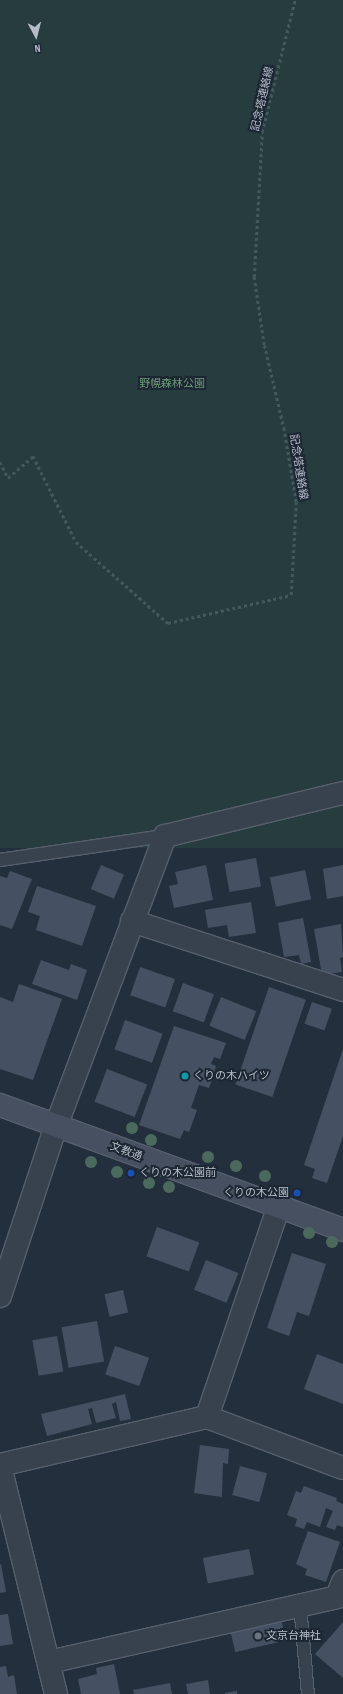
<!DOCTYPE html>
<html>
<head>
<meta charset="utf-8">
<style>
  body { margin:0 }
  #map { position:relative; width:343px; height:1694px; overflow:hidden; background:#242f3e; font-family:"Sofia Sans Condensed","Noto Sans JP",sans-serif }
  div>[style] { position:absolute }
  .green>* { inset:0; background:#263c3f; transform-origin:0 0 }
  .building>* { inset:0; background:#455162; transform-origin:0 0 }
  .path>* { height:2.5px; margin-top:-1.25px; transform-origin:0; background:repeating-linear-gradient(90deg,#44595c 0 3px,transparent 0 6px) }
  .roads { filter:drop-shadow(1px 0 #565f6c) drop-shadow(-1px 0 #565f6c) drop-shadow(0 1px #565f6c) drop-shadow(0 -1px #565f6c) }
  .lane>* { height:12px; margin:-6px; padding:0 6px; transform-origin:6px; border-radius:6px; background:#38414e }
  .street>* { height:22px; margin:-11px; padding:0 11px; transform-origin:11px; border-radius:11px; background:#38414e }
  .secondary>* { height:22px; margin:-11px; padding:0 11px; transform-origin:11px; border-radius:11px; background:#465061 }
  .trees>* { width:12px; height:12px; margin:-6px; border-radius:50%; background:#4b6a5d }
  .dots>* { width:11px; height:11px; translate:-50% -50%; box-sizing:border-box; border:2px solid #1d2633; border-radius:50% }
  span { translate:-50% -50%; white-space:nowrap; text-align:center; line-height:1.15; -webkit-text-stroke:4px #1d2633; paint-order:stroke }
  .street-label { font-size:11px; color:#b4bcc9 }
  .park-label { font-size:11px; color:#6b9a76 }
  .poi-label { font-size:11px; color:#b4bcc9 }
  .left { translate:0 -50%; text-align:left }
  .right { translate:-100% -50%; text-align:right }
  .north { position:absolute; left:16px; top:16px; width:40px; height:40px; -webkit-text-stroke:3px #1d2633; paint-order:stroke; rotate:173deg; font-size:11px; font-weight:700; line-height:16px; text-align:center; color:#b4bcc9 }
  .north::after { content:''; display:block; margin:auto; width:14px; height:18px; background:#b4bcc9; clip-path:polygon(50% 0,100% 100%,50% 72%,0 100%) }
</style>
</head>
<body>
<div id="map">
  <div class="green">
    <i style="left:0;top:0;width:343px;height:848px"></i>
  </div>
  <div class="building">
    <i style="left:256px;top:858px;width:29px;height:32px;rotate:80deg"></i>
    <i style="left:101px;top:865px;width:25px;height:26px;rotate:23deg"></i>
    <i style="clip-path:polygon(206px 865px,213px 900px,174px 908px,169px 886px,178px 884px,175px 872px)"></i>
    <i style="clip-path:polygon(343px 865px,343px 896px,327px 899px,323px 869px)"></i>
    <i style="left:305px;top:870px;width:30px;height:36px;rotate:78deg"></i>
    <i style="clip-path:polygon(10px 871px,32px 879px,12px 929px,0 925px,0 876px,7px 878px)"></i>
    <i style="clip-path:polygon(37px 886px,96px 906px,82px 946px,36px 930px,40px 916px,28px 912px)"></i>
    <i style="clip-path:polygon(251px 902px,256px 933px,229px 937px,227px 925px,208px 928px,205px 910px)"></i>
    <i style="clip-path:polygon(303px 918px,311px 962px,301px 964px,299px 955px,284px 957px,278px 923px)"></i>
    <i style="clip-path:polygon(341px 924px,343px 957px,340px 958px,342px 972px,322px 975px,314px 929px)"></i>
    <i style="clip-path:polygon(41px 960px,69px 970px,71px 964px,87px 970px,77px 1000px,32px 984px)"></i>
    <i style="left:140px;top:967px;width:37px;height:30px;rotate:19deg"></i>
    <i style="left:183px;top:983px;width:33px;height:30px;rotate:20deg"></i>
    <i style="clip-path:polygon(19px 984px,62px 999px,33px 1080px,0 1069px,0 997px,13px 1002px)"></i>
    <i style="left:269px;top:987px;width:39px;height:103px;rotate:19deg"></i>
    <i style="left:221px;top:997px;width:38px;height:31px;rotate:22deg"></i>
    <i style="left:312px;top:1002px;width:21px;height:23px;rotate:19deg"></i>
    <i style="left:125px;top:1020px;width:40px;height:31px;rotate:20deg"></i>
    <i style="clip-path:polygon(174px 1026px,226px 1043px,220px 1059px,214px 1057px,211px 1064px,216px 1066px,209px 1088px,199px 1085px,191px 1108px,197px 1110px,189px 1132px,184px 1130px,180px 1139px,139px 1125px)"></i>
    <i style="clip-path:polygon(343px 1049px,343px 1136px,327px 1183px,312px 1178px,315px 1169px,304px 1165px)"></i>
    <i style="left:107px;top:1069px;width:43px;height:35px;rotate:21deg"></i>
    <i style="left:157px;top:1227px;width:45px;height:31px;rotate:20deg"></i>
    <i style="clip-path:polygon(292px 1253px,326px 1264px,309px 1316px,297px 1312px,289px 1336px,267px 1328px)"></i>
    <i style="left:206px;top:1260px;width:35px;height:32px;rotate:22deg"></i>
    <i style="left:123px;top:1290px;width:23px;height:19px;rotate:77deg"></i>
    <i style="left:97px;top:1321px;width:41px;height:36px;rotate:80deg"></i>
    <i style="left:57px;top:1336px;width:36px;height:25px;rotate:80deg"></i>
    <i style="left:115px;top:1346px;width:36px;height:30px;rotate:19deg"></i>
    <i style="clip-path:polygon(317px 1354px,343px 1364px,343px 1404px,304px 1389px)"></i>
    <i style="clip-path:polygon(125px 1394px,131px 1419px,120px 1421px,116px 1402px,112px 1404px,116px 1418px,96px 1423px,92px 1408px,88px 1409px,92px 1424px,47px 1436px,41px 1414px)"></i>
    <i style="clip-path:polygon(200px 1445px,229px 1449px,228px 1464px,223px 1463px,222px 1497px,194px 1493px)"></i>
    <i style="left:240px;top:1466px;width:28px;height:30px;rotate:15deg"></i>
    <i style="clip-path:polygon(304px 1486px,337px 1498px,336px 1501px,343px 1504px,343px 1527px,337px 1525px,335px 1530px,326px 1527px,333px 1511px,326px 1508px,320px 1527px,307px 1522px,304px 1529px,295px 1526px,297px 1519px,287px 1515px,296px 1491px,301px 1493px)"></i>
    <i style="clip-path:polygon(308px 1531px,340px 1542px,326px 1582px,305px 1575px,307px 1569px,296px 1564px)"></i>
    <i style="left:249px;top:1549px;width:26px;height:47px;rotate:79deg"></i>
    <i style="clip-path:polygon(1px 1564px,6px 1592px,0 1593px,0 1565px)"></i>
    <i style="clip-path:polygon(8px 1614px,13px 1644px,0 1646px,0 1615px)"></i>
    <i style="left:281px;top:1619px;width:22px;height:52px;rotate:77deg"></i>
    <i style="clip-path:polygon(343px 1622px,343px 1678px,315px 1654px)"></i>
    <i style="clip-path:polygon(114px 1664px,120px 1694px,81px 1694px,78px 1679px,97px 1674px,96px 1668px)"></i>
    <i style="clip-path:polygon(6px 1666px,8px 1677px,14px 1675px,17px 1694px,0 1694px,0 1667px)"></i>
    <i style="clip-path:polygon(208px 1680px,210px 1694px,188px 1694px,186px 1684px)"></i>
    <i style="clip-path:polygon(170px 1683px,172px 1694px,134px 1694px,133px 1690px)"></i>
    <i style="clip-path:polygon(237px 1691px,237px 1694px,225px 1694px,225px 1693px)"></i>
  </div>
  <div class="path">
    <i style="left:0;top:462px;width:18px;rotate:63deg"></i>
    <i style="left:8px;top:478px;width:33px;rotate:-41deg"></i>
    <i style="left:33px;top:456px;width:96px;rotate:63.4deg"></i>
    <i style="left:76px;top:542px;width:123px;rotate:41.4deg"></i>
    <i style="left:168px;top:623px;width:126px;rotate:-12.8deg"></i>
    <i style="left:291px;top:595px;width:93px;rotate:-86.9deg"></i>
    <i style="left:296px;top:502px;width:73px;rotate:-99.5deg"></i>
    <i style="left:284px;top:430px;width:87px;rotate:-103.2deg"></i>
    <i style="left:264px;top:345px;width:69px;rotate:-98.4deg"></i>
    <i style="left:254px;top:277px;width:145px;rotate:-86.8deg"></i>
    <i style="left:262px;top:132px;width:136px;rotate:-76deg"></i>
  </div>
  <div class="roads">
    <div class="lane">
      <i style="left:0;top:860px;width:167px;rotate:-8.3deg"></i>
      <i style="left:300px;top:1605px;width:89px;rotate:84.9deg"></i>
    </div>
    <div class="street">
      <i style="left:132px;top:921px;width:222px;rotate:18.1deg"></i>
      <i style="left:0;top:1296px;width:179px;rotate:-71.8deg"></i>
      <i style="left:56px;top:1126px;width:310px;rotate:-69.4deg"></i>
      <i style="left:165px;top:836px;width:183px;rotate:-13.6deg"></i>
      <i style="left:207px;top:1417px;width:223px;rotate:-71.2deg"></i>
      <i style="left:0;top:1465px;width:212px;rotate:-13.1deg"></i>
      <i style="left:207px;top:1417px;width:145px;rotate:20.6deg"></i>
      <i style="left:0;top:1466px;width:235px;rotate:76.2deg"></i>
      <i style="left:49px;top:1662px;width:295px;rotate:-12.7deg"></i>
      <i style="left:337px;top:1597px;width:17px;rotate:-69deg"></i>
    </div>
    <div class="secondary">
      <i style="left:0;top:1105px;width:365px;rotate:20deg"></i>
    </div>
  </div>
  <div class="trees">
    <i style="left:132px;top:1128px"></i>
    <i style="left:151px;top:1140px"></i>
    <i style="left:208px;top:1157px"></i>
    <i style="left:91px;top:1162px"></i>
    <i style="left:236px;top:1166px"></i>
    <i style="left:117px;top:1172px"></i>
    <i style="left:265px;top:1176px"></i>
    <i style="left:149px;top:1183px"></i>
    <i style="left:169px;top:1187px"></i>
    <i style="left:309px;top:1233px"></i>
    <i style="left:332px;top:1242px"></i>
  </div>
  <div class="dots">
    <i style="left:185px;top:1076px;background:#0f9aa8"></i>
    <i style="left:131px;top:1173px;background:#1a4fb4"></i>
    <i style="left:297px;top:1193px;background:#1a4fb4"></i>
    <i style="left:258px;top:1636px;background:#6b7280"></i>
  </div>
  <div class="street-label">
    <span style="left:263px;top:99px;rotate:-77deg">記念塔連絡線</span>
    <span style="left:298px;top:467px;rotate:81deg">記念塔連絡線</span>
    <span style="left:126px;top:1152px;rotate:20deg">文教通</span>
  </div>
  <div class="park-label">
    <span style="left:172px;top:384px">野幌森林公園</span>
  </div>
  <div class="poi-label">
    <span class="left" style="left:193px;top:1076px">くりの木ハイツ</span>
    <span class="left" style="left:139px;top:1173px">くりの木公園前</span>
    <span class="right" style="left:289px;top:1193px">くりの木公園</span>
    <span class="left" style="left:266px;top:1636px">文京台神社</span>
  </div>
  <div class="north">N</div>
</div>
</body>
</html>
